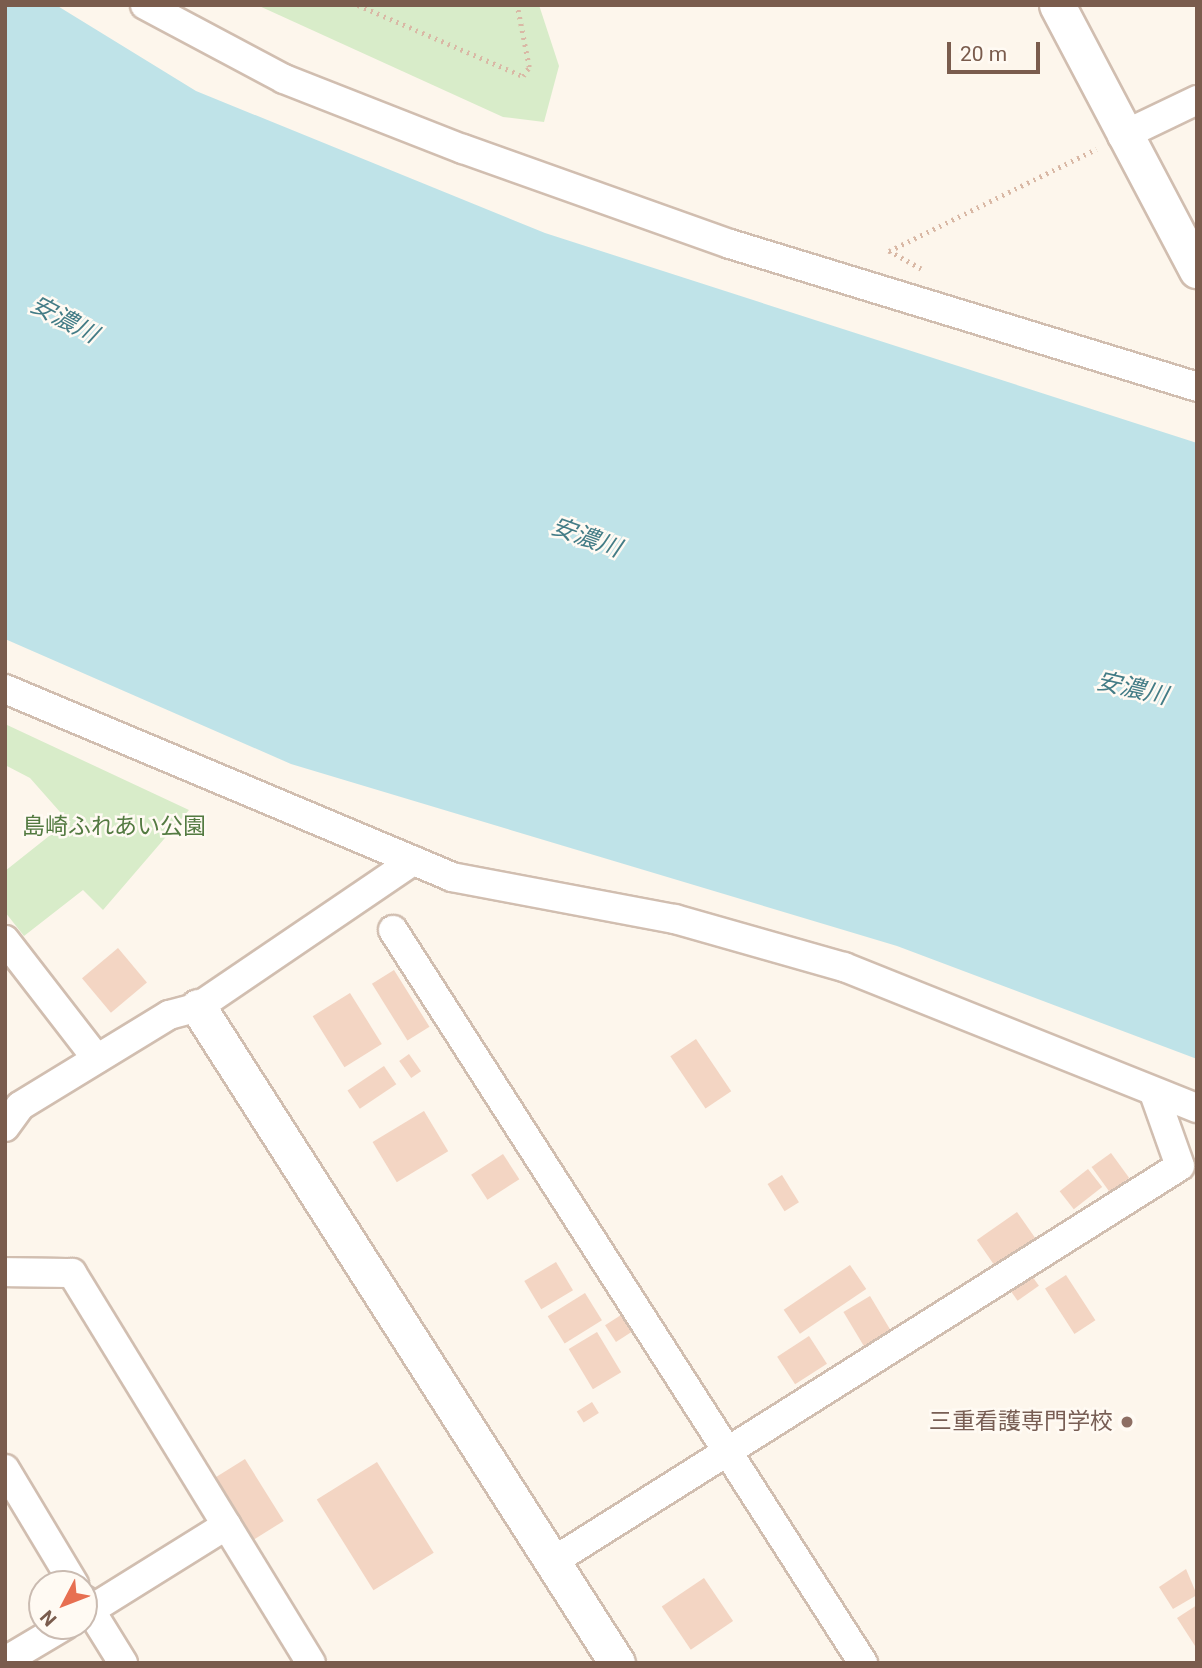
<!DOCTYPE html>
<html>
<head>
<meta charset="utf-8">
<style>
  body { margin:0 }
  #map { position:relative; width:1202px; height:1668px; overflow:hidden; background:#fdf6ec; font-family:Roboto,"Noto Sans JP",sans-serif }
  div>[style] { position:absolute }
  .green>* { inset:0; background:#d8ecc9 }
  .water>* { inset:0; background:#bfe3e8 }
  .building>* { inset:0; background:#f3d5c3; transform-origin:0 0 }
  .path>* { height:4.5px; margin-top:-2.25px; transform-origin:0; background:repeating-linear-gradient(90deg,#d9b8a5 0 2px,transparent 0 7px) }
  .roads { filter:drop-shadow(2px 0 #d1beb0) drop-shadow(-2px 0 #d1beb0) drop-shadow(0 2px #d1beb0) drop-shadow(0 -2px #d1beb0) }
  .minor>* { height:28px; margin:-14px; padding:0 14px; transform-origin:14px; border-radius:14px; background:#fff }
  .tertiary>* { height:35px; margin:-17.5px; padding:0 17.5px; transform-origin:17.5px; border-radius:17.5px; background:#fff }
  .dots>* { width:19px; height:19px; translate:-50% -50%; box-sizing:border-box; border:4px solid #fffaf3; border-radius:50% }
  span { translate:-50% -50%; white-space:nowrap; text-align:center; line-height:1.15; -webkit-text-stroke:5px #fffaf3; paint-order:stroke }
  .park-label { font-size:23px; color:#537a41 }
  .education-label { font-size:23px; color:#785e54 }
  .right { translate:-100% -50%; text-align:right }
  .water-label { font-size:24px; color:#437c86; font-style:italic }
  .frame { position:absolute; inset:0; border:7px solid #7a5c4d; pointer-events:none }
  .north { position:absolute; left:28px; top:1570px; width:70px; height:70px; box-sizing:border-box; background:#fffaf3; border:2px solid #cabbb1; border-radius:50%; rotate:228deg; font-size:19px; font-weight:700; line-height:28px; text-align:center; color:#7a5c4d }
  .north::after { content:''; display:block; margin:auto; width:24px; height:32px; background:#e76f51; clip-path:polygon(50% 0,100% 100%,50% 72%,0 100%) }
  .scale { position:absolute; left:947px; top:42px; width:93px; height:32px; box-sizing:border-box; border:4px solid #7a5c4d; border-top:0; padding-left:9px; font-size:21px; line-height:24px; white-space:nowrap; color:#7a5c4d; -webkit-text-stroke:5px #fffaf3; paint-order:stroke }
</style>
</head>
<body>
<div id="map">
  <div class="green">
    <i style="clip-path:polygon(257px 5px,539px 5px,559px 66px,544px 122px,503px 117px)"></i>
    <i style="clip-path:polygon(5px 724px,189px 810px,103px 910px,83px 890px,24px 936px,5px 912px,5px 871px,68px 821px,30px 778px,5px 765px)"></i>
  </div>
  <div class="water">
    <i style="clip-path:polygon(5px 5px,56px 5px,196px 91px,545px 233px,1197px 443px,1197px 1059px,897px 946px,291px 764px,5px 639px)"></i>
  </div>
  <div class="building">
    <i style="left:118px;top:948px;width:45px;height:47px;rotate:50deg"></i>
    <i style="left:394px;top:970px;width:67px;height:26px;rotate:58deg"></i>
    <i style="left:350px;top:993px;width:60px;height:44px;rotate:58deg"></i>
    <i style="left:696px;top:1039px;width:63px;height:31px;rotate:56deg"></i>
    <i style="left:409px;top:1054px;width:21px;height:12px;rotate:55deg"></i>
    <i style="left:384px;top:1066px;width:22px;height:44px;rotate:56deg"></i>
    <i style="left:424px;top:1111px;width:47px;height:60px;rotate:59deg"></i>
    <i style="left:1111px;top:1153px;width:31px;height:24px;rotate:54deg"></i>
    <i style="left:503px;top:1154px;width:30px;height:38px;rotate:57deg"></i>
    <i style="left:1088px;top:1169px;width:23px;height:36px;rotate:52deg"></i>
    <i style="left:782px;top:1175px;width:32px;height:17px;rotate:58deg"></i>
    <i style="left:1017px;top:1212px;width:33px;height:49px;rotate:55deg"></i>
    <i style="left:556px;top:1262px;width:33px;height:37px;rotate:59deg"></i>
    <i style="left:850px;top:1265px;width:29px;height:80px;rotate:56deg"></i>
    <i style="left:1066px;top:1275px;width:54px;height:25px;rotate:57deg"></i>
    <i style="left:1032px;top:1276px;width:12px;height:26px;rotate:55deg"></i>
    <i style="left:585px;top:1293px;width:32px;height:44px;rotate:58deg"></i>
    <i style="left:870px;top:1296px;width:42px;height:31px;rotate:59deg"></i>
    <i style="left:621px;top:1315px;width:20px;height:19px;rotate:57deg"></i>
    <i style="left:597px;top:1332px;width:47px;height:33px;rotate:59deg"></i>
    <i style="left:809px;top:1336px;width:33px;height:38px;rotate:57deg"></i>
    <i style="left:592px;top:1402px;width:13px;height:18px;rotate:58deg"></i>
    <i style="left:245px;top:1459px;width:73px;height:35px;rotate:58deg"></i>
    <i style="left:377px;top:1462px;width:107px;height:71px;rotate:58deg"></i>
    <i style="clip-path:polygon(1186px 1569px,1197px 1595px,1173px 1609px,1159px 1587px)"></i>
    <i style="left:704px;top:1578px;width:52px;height:51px;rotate:56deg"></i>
    <i style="clip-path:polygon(1197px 1605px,1197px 1649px,1177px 1618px)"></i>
  </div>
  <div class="path">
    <i style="left:358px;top:5px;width:180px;rotate:23.3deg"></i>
    <i style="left:523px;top:76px;width:11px;rotate:-56deg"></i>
    <i style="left:529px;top:67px;width:63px;rotate:-101deg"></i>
    <i style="left:921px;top:269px;width:37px;rotate:-151deg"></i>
    <i style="left:889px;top:251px;width:231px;rotate:-26.2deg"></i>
  </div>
  <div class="roads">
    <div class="minor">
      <i style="left:145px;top:5px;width:157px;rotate:28deg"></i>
      <i style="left:284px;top:79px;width:192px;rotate:21.4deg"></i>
      <i style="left:463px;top:149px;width:283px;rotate:19.6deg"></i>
      <i style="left:730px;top:244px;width:488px;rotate:17deg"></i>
      <i style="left:1122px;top:136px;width:83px;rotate:-25.6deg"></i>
      <i style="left:5px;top:689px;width:485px;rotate:22.8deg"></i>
      <i style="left:452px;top:877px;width:227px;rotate:10.7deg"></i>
      <i style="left:675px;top:919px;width:176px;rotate:15.9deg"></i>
      <i style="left:844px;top:967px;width:380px;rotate:21.8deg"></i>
      <i style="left:393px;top:930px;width:871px;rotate:57.33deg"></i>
      <i style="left:5px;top:940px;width:150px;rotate:52.3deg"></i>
      <i style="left:1154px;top:1093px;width:77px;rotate:70.4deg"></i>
      <i style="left:5px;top:1127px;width:26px;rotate:-54deg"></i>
      <i style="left:20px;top:1106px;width:175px;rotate:-31.4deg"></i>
      <i style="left:169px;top:1015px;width:30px;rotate:-15deg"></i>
      <i style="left:198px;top:1007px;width:260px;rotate:-34.2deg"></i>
      <i style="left:5px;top:1272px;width:67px;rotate:0.9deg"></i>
      <i style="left:72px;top:1273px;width:457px;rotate:58.5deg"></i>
      <i style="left:5px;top:1469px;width:134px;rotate:59deg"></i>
      <i style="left:552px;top:1562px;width:742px;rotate:-32.23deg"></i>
      <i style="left:84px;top:1600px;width:74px;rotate:58.2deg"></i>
      <i style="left:84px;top:1614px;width:168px;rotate:-31.9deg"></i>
      <i style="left:5px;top:1661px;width:69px;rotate:-30.7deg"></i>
    </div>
    <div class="tertiary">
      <i style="left:1057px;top:5px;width:300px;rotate:62.2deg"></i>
      <i style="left:198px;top:1007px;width:778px;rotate:57.43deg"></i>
    </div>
  </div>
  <div class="dots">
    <i style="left:1127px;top:1422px;background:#8d6e63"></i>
  </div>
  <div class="park-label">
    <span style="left:114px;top:827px">島崎ふれあい公園</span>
  </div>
  <div class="education-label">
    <span class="right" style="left:1113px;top:1422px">三重看護専門学校</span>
  </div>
  <div class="water-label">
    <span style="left:64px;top:320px;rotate:28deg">安濃川</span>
    <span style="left:586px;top:538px;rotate:20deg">安濃川</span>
    <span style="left:1132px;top:689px;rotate:13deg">安濃川</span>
  </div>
  <div class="frame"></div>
  <div class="north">N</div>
  <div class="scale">20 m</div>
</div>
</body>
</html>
